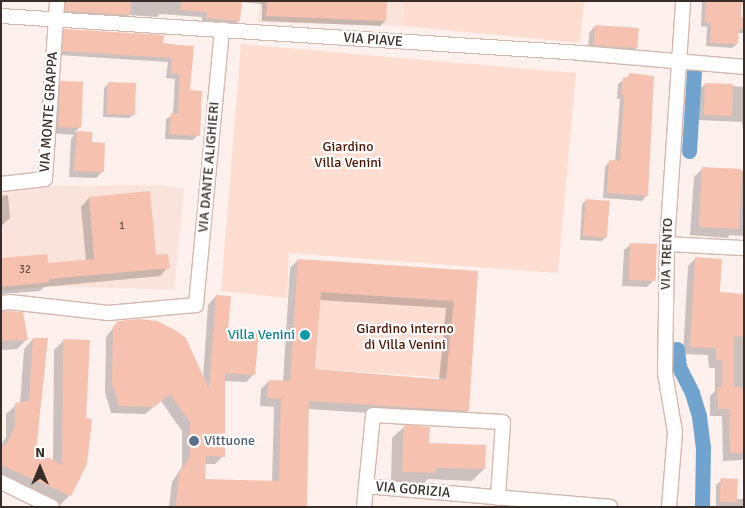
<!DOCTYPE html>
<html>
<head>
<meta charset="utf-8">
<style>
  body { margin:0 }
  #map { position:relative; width:745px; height:508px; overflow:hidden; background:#fef1ed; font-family:Signika,sans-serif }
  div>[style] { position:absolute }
  .built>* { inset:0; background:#fae3da }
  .green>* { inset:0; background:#ffddd0; transform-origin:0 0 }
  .shadow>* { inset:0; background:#0003 }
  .canal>* { height:15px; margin:-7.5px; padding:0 7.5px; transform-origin:7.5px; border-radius:7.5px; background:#70a3ce }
  .building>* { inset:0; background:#f7c1af; transform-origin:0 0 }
  .roads { filter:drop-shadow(1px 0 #d5b8ad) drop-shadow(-1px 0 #d5b8ad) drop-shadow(0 1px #d5b8ad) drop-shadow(0 -1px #d5b8ad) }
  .street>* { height:14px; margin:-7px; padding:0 7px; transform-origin:7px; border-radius:7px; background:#fff }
  .dots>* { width:14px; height:14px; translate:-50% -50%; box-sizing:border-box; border:2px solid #fff; border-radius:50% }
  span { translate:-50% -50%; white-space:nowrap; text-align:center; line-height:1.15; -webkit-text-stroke:4.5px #fff; paint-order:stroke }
  .number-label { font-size:11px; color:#68524a }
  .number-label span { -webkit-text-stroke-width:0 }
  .street-label { font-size:14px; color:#382d28 }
  .park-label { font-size:14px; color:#4b1400 }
  .culture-label { font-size:14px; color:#0d838f }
  .right { translate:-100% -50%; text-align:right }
  .service-label { font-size:14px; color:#4e5e75 }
  .left { translate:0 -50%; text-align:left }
  .frame { position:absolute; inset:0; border:2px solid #382d28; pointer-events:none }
  .north { position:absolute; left:15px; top:443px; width:50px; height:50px; -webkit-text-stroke:4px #fff; paint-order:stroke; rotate:0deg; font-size:14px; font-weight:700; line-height:20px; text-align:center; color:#382d28 }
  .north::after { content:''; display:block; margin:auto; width:18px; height:22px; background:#382d28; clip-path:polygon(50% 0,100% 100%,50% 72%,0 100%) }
</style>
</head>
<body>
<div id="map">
  <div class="built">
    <i style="clip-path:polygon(260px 1px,404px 1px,403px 26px,258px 22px)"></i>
    <i style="clip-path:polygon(160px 185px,184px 189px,174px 290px,51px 286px,1px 291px,1px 191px,54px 186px)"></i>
  </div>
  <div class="green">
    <i style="clip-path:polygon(404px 1px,584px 1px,580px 43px,403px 26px)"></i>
    <i style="clip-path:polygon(241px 44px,576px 73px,558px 273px,289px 253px,287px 298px,221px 291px)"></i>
    <i style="left:321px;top:292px;width:133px;height:77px;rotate:4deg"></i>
  </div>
  <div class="shadow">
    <i style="clip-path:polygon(60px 1px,386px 1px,385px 21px,380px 26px,262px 21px,262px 4px,240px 2px,239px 21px,234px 26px,202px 23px,202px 17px,160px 14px,157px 17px,129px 15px,124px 20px,60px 16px)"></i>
    <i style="clip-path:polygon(702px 1px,741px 1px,740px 18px,744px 18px,744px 33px,737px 33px,737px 44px,732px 48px,706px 46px,707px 27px,701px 26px)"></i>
    <i style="clip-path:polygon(595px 26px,637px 49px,630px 55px,588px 51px,589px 33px)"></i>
    <i style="clip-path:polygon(64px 30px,193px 47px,189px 91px,198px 135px,193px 140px,165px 139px,166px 119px,173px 115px,175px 79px,166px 78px,168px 62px,58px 55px,59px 35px)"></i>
    <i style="clip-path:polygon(630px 75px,647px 195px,642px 201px,603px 198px,605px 167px,610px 161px,615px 162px,620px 99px,617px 99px,618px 84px)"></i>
    <i style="clip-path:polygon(61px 82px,79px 128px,75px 132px,91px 133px,90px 143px,102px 172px,96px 178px,69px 177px,71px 139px,74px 135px,51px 133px,54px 89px)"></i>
    <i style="clip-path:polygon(108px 84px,134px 114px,129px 118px,103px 117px,104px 88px)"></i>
    <i style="clip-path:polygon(705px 84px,744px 87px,744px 125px,742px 125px,742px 122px,698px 120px,700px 89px)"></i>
    <i style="clip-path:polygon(702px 169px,744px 171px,744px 236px,730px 235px,727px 238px,690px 235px,694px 177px)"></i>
    <i style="clip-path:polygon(8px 195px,10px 218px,1px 226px,1px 196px)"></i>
    <i style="clip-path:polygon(89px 198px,168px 267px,160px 276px,44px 287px,40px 291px,1px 294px,1px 259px,47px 264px,86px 261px,81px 207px)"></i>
    <i style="clip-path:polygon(587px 200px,606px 237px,602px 241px,580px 240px,582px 204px)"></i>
    <i style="clip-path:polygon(631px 244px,653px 281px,647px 287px,622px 286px,624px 250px)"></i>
    <i style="clip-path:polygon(695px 259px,718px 294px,744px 296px,744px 458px,742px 460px,723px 461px,722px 416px,710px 416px,710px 396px,715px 391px,715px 368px,709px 368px,708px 355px,683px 354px,688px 266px)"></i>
    <i style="clip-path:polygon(evenodd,298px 260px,477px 272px,468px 411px,460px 419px,308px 409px,305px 507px,169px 507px,172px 482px,182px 467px,182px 431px,161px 401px,145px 414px,111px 413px,105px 392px,106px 337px,118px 322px,203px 378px,208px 305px,216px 296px,227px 330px,254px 374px,246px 382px,224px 381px,223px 456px,215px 464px,204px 464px,204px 480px,272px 482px,274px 407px,260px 406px,261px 389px,269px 381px,283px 382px,290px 268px,298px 260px,319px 300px,446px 308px,439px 380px,314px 370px,319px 300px)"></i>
    <i style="clip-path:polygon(1px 311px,22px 313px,27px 339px,17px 349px,1px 350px)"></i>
    <i style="clip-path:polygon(33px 339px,35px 452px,53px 462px,54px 350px,64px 340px,70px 495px,60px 505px,1px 479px,1px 445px,6px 437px,6px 414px,16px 405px,20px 404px,24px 349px)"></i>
    <i style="clip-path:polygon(404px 427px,428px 444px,484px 469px,472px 481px,428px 479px,423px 484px,391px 483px,392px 438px)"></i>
    <i style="clip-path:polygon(722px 480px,737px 499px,744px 499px,744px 507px,716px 507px,716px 485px)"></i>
  </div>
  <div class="canal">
    <i style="left:689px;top:151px;width:79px;rotate:-86.4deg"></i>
    <i style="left:677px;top:349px;width:18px;rotate:84deg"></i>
    <i style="left:679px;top:367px;width:29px;rotate:63deg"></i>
    <i style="left:692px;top:393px;width:24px;rotate:73deg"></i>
    <i style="left:699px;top:416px;width:31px;rotate:83deg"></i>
    <i style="left:703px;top:447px;width:60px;rotate:91deg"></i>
  </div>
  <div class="building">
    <i style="clip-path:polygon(66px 1px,131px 1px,130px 15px,65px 11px)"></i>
    <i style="clip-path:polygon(181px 1px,242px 1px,240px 21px,206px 18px,207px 12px,180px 10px)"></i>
    <i style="clip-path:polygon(267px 1px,387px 1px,386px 21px,266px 16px)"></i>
    <i style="clip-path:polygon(706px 1px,742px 1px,741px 17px,744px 17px,744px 29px,739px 29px,738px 44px,710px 43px,711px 23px,705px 22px)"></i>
    <i style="left:595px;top:25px;width:44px;height:20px;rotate:4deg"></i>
    <i style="clip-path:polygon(64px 29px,164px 35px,163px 44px,194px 46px,190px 90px,202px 91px,200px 136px,169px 134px,171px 113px,178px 114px,180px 74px,171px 73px,172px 58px,62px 51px)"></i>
    <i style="clip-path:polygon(629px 73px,654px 76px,648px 196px,607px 193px,609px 160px,620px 161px,624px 95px,621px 94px,623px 77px,629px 78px)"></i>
    <i style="left:60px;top:81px;width:23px;height:46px;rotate:2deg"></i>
    <i style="left:108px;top:82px;width:28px;height:32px;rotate:2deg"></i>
    <i style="left:705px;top:83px;width:28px;height:32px;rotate:2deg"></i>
    <i style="clip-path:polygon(77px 131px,92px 132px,92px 142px,105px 143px,104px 172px,74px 171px)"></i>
    <i style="left:702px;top:167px;width:40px;height:60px;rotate:3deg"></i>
    <i style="clip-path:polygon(150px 191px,156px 255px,168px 254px,170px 268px,49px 279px,49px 282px,1px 287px,1px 258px,47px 254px,48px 263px,94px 259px,89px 197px)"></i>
    <i style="left:586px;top:199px;width:24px;height:37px;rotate:5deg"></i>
    <i style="left:630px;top:243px;width:27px;height:37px;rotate:2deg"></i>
    <i style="clip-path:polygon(695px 257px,722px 259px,720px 292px,744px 294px,744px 337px,734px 336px,734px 387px,744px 387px,744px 453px,730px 453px,729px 409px,718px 409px,717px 387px,722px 387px,722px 360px,716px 360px,716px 348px,690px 347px)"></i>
    <i style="clip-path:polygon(evenodd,298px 259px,478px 271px,469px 411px,309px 401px,307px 507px,176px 506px,179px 473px,190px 458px,190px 422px,170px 394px,154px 407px,119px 406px,112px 383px,113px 327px,118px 321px,140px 319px,157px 321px,175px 330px,186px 338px,209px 389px,216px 295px,231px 296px,228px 328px,259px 331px,255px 375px,225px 373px,225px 457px,206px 456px,205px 479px,279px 481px,281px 399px,267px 398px,269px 380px,290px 381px,298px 259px,321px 292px,454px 301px,446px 380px,315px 369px,321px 292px)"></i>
    <i style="clip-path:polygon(10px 311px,23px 312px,28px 340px,1px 341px,1px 312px)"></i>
    <i style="clip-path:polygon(33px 338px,48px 338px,36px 451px,62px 465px,63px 339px,90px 340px,86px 418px,92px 419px,87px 464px,71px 496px,1px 465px,1px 444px,6px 446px,15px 426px,15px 403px,29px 401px)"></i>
    <i style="clip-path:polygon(404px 425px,430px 427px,429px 443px,486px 445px,485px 469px,436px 468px,436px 473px,402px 472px)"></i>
    <i style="left:721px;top:478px;width:17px;height:24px;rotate:3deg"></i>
  </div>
  <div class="roads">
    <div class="street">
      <i style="left:1px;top:16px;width:582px;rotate:3.64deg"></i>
      <i style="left:582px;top:53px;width:163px;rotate:4.9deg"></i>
      <i style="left:1px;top:184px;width:44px;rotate:-6.5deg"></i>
      <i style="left:45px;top:179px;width:178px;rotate:-86.1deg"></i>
      <i style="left:667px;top:244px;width:77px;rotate:3deg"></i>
      <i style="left:1px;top:303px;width:9px;rotate:-6deg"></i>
      <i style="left:10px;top:302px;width:99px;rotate:6.4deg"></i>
      <i style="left:108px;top:313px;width:88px;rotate:-5.2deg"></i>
      <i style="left:196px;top:305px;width:277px;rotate:-84.6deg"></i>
      <i style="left:1px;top:482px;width:57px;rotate:26.1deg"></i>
      <i style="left:366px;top:486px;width:245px;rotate:4.9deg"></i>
      <i style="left:364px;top:507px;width:92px;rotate:-84.4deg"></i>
      <i style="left:373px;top:415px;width:130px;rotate:3.1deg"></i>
      <i style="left:503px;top:422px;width:76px;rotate:93.8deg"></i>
      <i style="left:669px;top:507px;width:75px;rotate:-85.4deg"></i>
      <i style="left:675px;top:432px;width:60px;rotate:-99.6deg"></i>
      <i style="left:665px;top:373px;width:129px;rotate:-89.1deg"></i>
      <i style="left:667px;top:244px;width:244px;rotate:-86.2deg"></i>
    </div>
  </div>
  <div class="dots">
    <i style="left:305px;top:335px;background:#0f9aa8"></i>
    <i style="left:194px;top:441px;background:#5c6f8a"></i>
  </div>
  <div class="number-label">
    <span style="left:122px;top:226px">1</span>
    <span style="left:25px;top:270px">32</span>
  </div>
  <div class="street-label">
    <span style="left:373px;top:40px;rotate:4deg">VIA PIAVE</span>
    <span style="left:49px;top:112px;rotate:-86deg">VIA MONTE GRAPPA</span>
    <span style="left:209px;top:167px;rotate:-85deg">VIA DANTE ALIGHIERI</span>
    <span style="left:667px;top:254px;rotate:-88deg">VIA TRENTO</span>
    <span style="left:413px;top:490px;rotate:5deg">VIA GORIZIA</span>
  </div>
  <div class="park-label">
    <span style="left:348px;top:155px">Giardino<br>Villa Venini</span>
    <span style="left:405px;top:337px">Giardino interno<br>di Villa Venini</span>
  </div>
  <div class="culture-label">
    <span class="right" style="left:295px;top:335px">Villa Venini</span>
  </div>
  <div class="service-label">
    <span class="left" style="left:204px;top:441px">Vittuone</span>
  </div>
  <div class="frame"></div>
  <div class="north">N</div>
</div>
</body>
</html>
